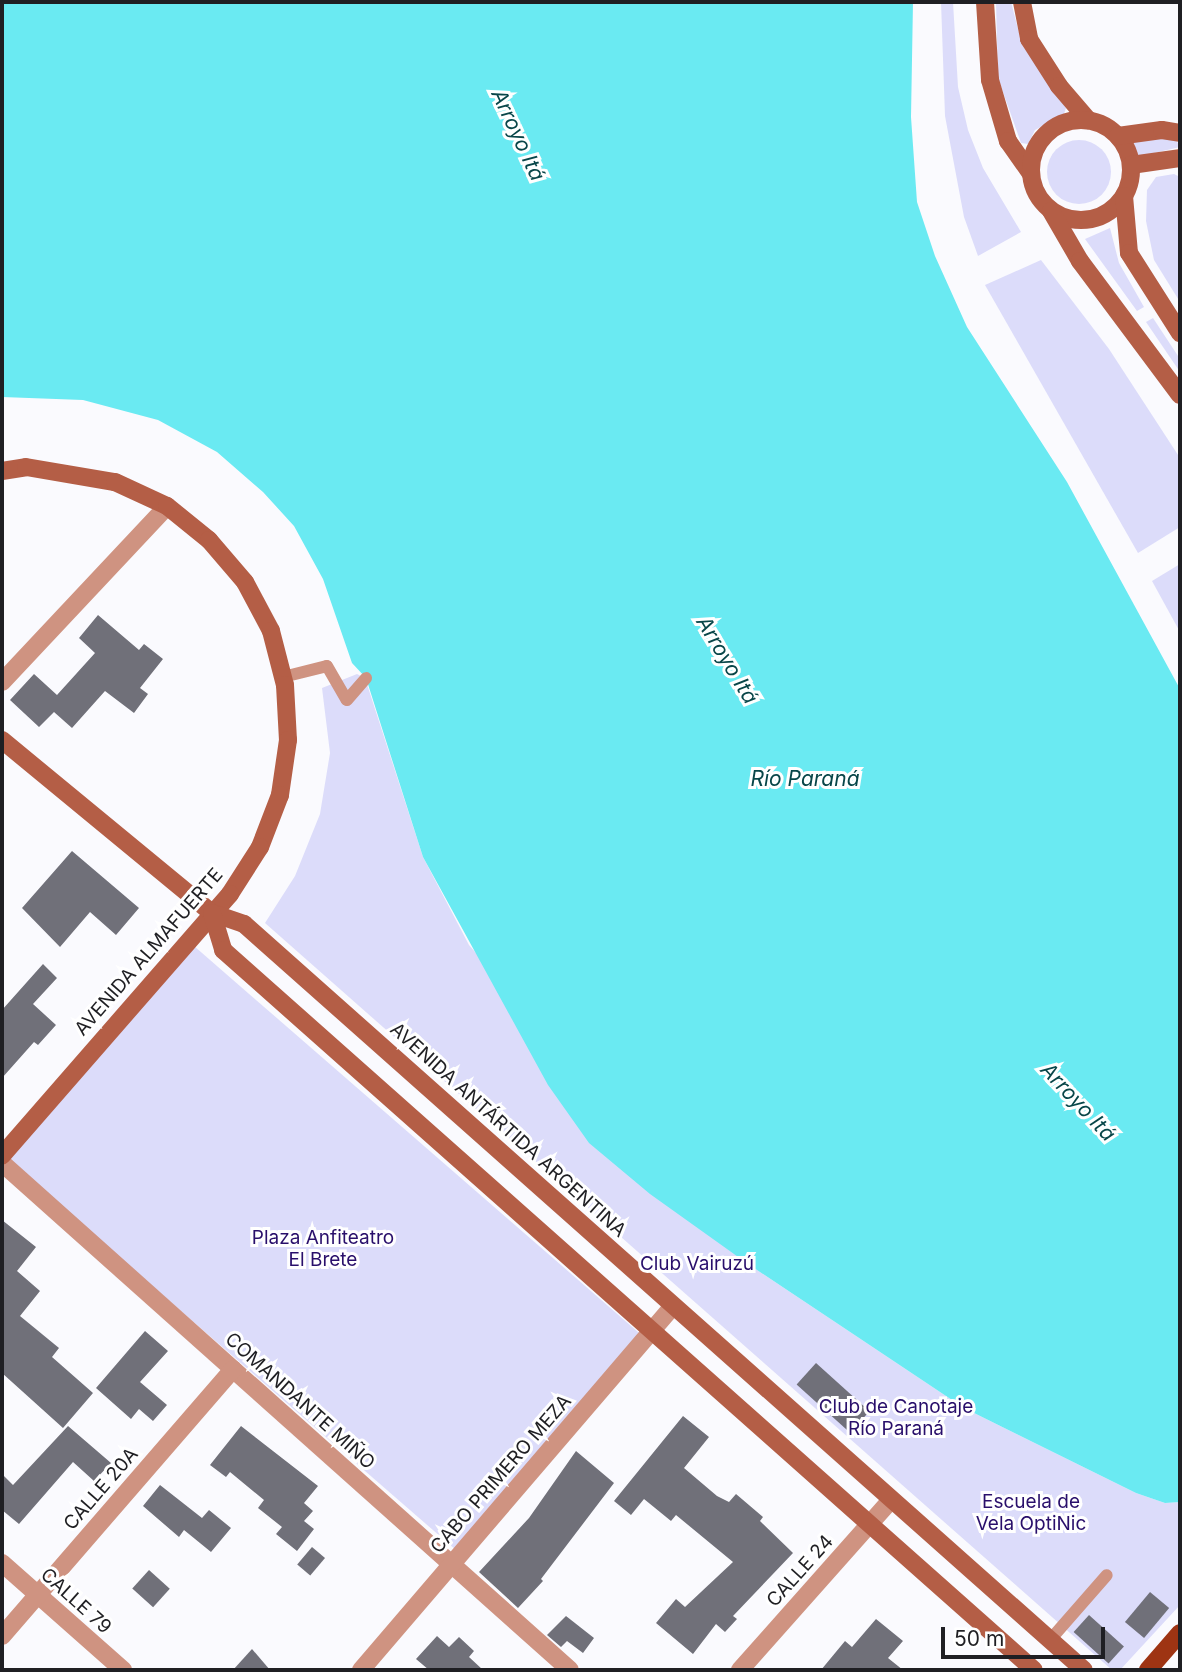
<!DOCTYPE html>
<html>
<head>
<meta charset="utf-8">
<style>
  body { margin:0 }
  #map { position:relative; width:1182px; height:1672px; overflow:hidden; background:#fafafe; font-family:Inter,sans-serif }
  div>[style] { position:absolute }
  .green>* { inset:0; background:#dcdcfa; transform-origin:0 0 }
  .round { border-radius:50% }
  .water>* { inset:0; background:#6aeaf2 }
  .building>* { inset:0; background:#707079; transform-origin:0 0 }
  .service>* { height:12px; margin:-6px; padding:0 6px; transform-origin:6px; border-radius:6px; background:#cf9381 }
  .minor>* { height:18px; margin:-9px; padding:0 9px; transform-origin:9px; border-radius:9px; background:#cf9381 }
  .secondary>* { height:18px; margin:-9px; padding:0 9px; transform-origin:9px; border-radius:9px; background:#b45e46 }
  .secondary>.ring { margin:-9px; padding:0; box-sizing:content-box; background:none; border:18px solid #b45e46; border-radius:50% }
  .primary>* { height:18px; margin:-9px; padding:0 9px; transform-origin:9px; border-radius:9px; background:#9e3413 }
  span { translate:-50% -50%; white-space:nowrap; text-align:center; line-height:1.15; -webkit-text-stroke:6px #fff; paint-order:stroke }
  .street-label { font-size:19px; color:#1f1f23 }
  .park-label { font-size:19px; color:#290f6b }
  .water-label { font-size:21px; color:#084649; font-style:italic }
  .frame { position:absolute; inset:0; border:4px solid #1f1f23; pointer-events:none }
  .scale { position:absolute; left:941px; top:1627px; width:164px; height:32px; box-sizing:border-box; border:4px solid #1f1f23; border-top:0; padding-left:9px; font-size:21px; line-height:24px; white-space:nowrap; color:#1f1f23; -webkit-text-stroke:5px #fff; paint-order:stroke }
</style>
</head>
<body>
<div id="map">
  <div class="green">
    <i style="clip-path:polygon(941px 2px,953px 2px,958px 87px,968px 130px,983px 168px,1021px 232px,978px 256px,964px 217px,945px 116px)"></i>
    <i style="clip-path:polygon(996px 2px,1011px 2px,1022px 44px,1066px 108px,1064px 114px,1035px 130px,1028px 144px,1021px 143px,998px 78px)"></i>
    <i style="clip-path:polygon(1161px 135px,1175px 138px,1180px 147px,1137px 157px,1133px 141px)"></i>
    <i class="round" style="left:1047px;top:140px;width:64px;height:64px"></i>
    <i style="clip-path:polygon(1174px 174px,1180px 177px,1180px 302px,1154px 260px,1146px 221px,1147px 190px,1156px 177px)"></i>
    <i style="clip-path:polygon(1110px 228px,1119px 263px,1144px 307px,1137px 311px,1085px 239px)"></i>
    <i style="clip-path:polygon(1041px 260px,1109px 349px,1180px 458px,1180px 527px,1138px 553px,985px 285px)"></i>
    <i style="clip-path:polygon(1153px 318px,1180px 359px,1180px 372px,1146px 322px)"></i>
    <i style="clip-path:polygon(1180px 564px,1180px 632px,1152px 581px)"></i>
    <i style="clip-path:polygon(357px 674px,365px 678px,423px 857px,469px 945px,748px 1264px,964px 1408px,1136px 1493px,1165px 1503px,1180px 1502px,1180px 1605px,1120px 1670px,1112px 1670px,265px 923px,295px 876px,320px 814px,330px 753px,322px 688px)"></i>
    <i style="left:194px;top:946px;width:594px;height:284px;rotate:41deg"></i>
  </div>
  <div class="water">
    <i style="clip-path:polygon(2px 2px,913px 2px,911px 117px,917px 202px,935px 256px,967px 327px,1067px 482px,1180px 689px,1180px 1502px,1165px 1503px,1136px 1493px,964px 1408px,748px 1264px,650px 1194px,589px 1143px,548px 1085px,423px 857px,366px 678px,352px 663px,323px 579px,294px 526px,263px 492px,217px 452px,158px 420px,83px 400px,2px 397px)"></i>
  </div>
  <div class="building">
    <i style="clip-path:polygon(98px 615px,139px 650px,144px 644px,163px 659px,140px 688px,148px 694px,134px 713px,105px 691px,72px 728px,54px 712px,39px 727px,10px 700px,34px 674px,57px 695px,95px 653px,79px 638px)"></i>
    <i style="clip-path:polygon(72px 851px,139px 908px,116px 935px,90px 912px,60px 947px,22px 908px)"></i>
    <i style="clip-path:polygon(43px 964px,57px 978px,33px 1004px,56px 1025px,38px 1045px,34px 1042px,2px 1078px,2px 1010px)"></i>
    <i style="clip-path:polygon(2px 1220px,36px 1247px,17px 1271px,40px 1291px,20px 1316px,59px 1348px,52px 1357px,93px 1393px,63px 1428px,2px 1373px)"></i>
    <i style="clip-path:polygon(145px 1331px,168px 1351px,140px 1382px,167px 1405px,153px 1421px,139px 1409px,131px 1419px,96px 1388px)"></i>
    <i style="left:816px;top:1363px;width:72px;height:29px;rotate:42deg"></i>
    <i style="clip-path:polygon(683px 1416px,709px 1437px,684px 1468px,717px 1496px,729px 1502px,736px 1494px,763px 1517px,760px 1521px,793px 1553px,733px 1616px,737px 1619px,725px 1632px,716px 1624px,693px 1654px,656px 1623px,676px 1599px,685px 1607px,733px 1562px,676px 1515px,671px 1521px,644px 1499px,631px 1515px,614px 1501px)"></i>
    <i style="clip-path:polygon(68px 1426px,111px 1463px,94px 1481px,73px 1462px,19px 1524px,2px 1510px,2px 1474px,13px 1485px)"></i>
    <i style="clip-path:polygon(241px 1426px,318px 1486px,304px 1503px,313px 1511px,304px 1521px,314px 1529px,297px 1551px,276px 1534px,282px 1527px,258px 1508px,264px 1500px,230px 1472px,226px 1477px,210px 1465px)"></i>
    <i style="clip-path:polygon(576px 1451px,614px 1483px,541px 1579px,543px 1581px,518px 1608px,479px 1572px,529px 1518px)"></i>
    <i style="clip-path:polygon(160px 1485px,202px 1518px,209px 1510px,231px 1528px,211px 1552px,184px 1530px,179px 1537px,143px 1506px)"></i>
    <i style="left:312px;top:1547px;width:17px;height:23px;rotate:40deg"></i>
    <i style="left:149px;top:1570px;width:28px;height:25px;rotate:42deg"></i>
    <i style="left:1150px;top:1592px;width:25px;height:39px;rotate:40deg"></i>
    <i style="left:1089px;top:1615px;width:47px;height:23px;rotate:42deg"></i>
    <i style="clip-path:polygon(566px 1616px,594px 1638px,583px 1653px,567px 1641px,561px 1647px,547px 1635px)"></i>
    <i style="clip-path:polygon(876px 1619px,903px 1641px,888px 1658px,903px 1670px,821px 1670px,845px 1641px,852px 1647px)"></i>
    <i style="clip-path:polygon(437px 1636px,449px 1647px,459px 1637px,474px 1651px,469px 1657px,483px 1670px,429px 1670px,416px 1659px)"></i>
    <i style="clip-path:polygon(252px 1649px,270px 1670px,233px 1670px)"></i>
  </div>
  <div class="service">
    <i style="left:283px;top:677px;width:45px;rotate:-14deg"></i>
    <i style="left:327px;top:666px;width:39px;rotate:60deg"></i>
    <i style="left:347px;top:700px;width:29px;rotate:-49deg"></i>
    <i style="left:1050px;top:1640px;width:86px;rotate:-48.8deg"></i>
  </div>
  <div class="minor">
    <i style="left:2px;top:682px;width:241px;rotate:-46.8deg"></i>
    <i style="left:2px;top:1163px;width:761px;rotate:41.75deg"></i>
    <i style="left:2px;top:1563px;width:162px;rotate:41.5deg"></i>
    <i style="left:2px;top:1636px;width:353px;rotate:-49.1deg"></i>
    <i style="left:361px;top:1670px;width:479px;rotate:-49.4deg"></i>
    <i style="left:740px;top:1670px;width:227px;rotate:-48.4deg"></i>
  </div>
  <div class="secondary">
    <i style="left:985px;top:2px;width:78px;rotate:86.3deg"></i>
    <i style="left:990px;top:80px;width:64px;rotate:73.6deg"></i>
    <i style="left:1008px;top:141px;width:39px;rotate:55deg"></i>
    <i style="left:1022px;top:2px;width:38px;rotate:79deg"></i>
    <i style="left:1029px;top:39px;width:56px;rotate:57.4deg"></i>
    <i style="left:1059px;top:86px;width:45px;rotate:49.5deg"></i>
    <i class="ring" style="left:1031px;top:120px;width:82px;height:82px"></i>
    <i style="left:1118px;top:136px;width:44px;rotate:-7.8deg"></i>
    <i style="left:1162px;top:130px;width:18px;rotate:9deg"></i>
    <i style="left:1131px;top:165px;width:49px;rotate:-8.1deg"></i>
    <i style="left:1124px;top:196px;width:57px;rotate:85deg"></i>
    <i style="left:1129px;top:253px;width:95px;rotate:57.5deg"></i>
    <i style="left:1051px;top:211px;width:58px;rotate:59.9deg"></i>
    <i style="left:1080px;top:261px;width:167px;rotate:53.3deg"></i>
    <i style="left:2px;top:471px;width:24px;rotate:-9deg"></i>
    <i style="left:26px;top:467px;width:90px;rotate:9.6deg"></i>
    <i style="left:115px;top:482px;width:57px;rotate:24.8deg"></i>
    <i style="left:167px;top:506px;width:54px;rotate:39deg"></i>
    <i style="left:209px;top:540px;width:55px;rotate:49.4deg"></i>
    <i style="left:245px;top:582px;width:55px;rotate:62deg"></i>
    <i style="left:271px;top:631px;width:56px;rotate:75.5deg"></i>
    <i style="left:285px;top:685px;width:55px;rotate:86.9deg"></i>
    <i style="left:288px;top:740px;width:56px;rotate:98.3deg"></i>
    <i style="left:280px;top:795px;width:56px;rotate:111deg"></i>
    <i style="left:260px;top:847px;width:56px;rotate:122.6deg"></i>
    <i style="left:230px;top:894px;width:347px;rotate:131.1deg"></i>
    <i style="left:2px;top:740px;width:272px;rotate:39.5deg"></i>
    <i style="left:212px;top:913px;width:34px;rotate:19deg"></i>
    <i style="left:244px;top:924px;width:1123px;rotate:41.61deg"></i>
    <i style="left:212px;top:913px;width:39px;rotate:73deg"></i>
    <i style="left:223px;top:950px;width:1084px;rotate:41.6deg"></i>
  </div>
  <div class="primary">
    <i style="left:1148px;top:1670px;width:49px;rotate:-49.1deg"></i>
  </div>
  <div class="street-label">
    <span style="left:149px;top:952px;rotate:-49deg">AVENIDA ALMAFUERTE</span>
    <span style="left:508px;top:1130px;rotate:42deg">AVENIDA ANTÁRTIDA ARGENTINA</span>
    <span style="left:300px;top:1401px;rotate:42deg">COMANDANTE MIÑO</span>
    <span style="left:501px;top:1474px;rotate:-49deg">CABO PRIMERO MEZA</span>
    <span style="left:101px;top:1489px;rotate:-49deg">CALLE 20A</span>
    <span style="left:800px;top:1571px;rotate:-48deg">CALLE 24</span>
    <span style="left:76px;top:1601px;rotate:42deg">CALLE 79</span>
  </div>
  <div class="park-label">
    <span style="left:323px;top:1249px">Plaza Anfiteatro<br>El Brete</span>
    <span style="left:697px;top:1264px">Club Vairuzú</span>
    <span style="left:896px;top:1418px">Club de Canotaje<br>Río Paraná</span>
    <span style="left:1031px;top:1513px">Escuela de<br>Vela OptiNic</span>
  </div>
  <div class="water-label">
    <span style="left:518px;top:135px;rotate:65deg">Arroyo Itá</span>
    <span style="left:727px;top:660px;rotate:59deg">Arroyo Itá</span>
    <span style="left:805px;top:779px">Río Paraná</span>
    <span style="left:1078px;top:1102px;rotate:47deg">Arroyo Itá</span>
  </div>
  <div class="frame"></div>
  <div class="scale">50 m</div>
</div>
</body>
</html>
